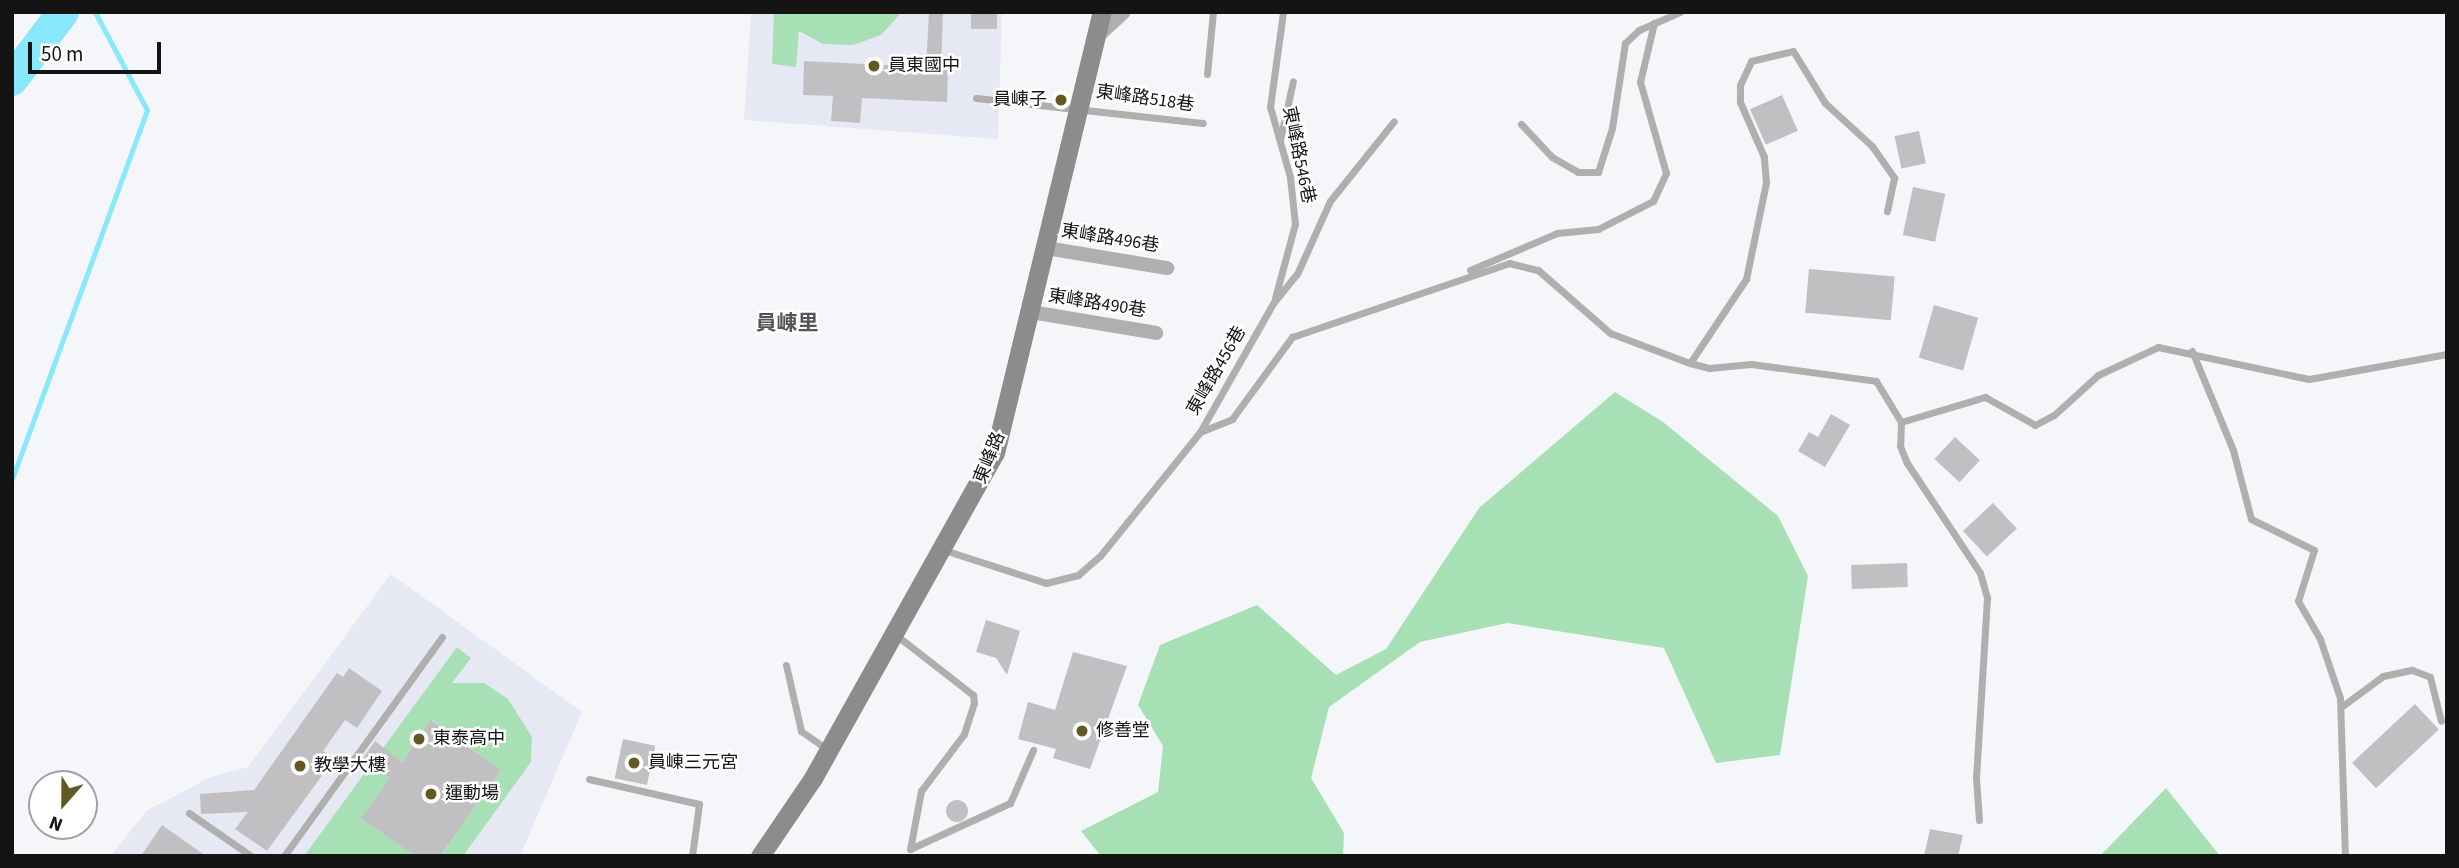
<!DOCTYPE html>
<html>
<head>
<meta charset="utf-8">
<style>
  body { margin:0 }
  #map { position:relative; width:2459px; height:868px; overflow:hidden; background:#f5f6f9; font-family:"Source Sans 3","Noto Sans TC",sans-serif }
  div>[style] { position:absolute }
  .built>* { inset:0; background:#e6e9f3 }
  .green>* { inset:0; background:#a8e0b6 }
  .stream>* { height:5px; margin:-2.5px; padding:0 2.5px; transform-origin:2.5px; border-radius:2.5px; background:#8ae8fc }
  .river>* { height:32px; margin:-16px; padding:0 16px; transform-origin:16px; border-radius:16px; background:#8ae8fc }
  .building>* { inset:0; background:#c1bfc2; transform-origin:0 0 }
  .round { border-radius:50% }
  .lane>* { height:7px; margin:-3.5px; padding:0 3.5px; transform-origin:3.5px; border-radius:3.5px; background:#b0afae }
  .street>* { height:14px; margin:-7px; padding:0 7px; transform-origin:7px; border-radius:7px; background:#b0afae }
  .secondary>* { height:19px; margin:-9.5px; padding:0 9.5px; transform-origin:9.5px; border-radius:9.5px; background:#8e8c8b }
  .dots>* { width:19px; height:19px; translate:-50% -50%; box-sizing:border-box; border:4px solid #fff; border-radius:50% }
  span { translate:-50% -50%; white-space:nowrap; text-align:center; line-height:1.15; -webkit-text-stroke:5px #fff; paint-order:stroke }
  .poi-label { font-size:18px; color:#141415 }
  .left { translate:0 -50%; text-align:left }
  .right { translate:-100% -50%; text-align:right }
  .street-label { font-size:18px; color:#141415 }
  .quarter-label { font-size:21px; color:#555659; font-weight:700 }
  .frame { position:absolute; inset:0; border:14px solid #141415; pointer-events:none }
  .north { position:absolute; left:28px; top:770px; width:70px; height:70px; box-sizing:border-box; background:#fff; border:2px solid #a1a1a1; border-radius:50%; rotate:201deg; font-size:19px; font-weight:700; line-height:28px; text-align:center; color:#141415 }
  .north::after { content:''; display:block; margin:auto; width:24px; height:32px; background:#615824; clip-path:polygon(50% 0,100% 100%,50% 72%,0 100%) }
  .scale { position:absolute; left:28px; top:42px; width:133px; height:32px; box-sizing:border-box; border:4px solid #141415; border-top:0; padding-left:9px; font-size:21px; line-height:24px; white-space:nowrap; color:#141415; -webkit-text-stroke:5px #fff; paint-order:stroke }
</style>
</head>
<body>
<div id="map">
  <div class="built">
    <i style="clip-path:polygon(751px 12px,1002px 12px,998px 139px,744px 120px)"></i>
    <i style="clip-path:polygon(391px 574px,582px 712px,520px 856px,111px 856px,146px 811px,211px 777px,248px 767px)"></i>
  </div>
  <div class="green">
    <i style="clip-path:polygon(774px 12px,902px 12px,881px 35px,853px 45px,823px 44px,799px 31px,796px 67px,772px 64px)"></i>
    <i style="clip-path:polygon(1615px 392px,1663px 422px,1778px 516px,1808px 576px,1780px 755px,1716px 763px,1664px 648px,1507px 623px,1420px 642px,1329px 707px,1311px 778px,1344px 833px,1343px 856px,1101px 856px,1081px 831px,1158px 792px,1163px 746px,1138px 705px,1160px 645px,1257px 605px,1336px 675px,1386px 649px,1479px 508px)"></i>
    <i style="clip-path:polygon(457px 647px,471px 658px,452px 683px,484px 683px,508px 699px,532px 737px,531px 762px,463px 856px,440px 856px,501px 770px,432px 720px,362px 817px,415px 856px,304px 856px)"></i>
    <i style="clip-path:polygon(2166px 788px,2220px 856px,2100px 856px)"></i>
  </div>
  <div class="stream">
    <i style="left:12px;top:479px;width:393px;rotate:-69.9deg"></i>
    <i style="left:147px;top:110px;width:111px;rotate:-118deg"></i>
  </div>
  <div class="river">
    <i style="left:12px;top:80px;width:85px;rotate:-53.1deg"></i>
  </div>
  <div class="building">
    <i style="clip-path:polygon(929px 12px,943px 12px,941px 68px,948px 68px,947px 102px,862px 98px,860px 123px,831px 121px,833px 96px,803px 95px,804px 61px,926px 67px)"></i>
    <i style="left:971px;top:12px;width:26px;height:17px"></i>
    <i style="left:1782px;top:95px;width:39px;height:35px;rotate:66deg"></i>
    <i style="left:1919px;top:131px;width:33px;height:25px;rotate:78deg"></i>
    <i style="left:1913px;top:187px;width:33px;height:49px;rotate:12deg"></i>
    <i style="left:1809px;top:269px;width:86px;height:44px;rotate:5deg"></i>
    <i style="left:1934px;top:305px;width:46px;height:55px;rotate:16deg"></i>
    <i style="clip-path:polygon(1831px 414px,1850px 425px,1825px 467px,1798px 451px,1809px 432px,1818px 437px)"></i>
    <i style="left:1955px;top:437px;width:34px;height:30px;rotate:43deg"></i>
    <i style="left:1993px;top:503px;width:35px;height:41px;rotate:47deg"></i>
    <i style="left:1907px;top:563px;width:24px;height:56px;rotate:88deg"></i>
    <i style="clip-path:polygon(986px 620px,1020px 631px,1007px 675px,996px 658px,976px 652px)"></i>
    <i style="clip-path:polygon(1073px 652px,1127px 666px,1090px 769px,1053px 758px,1056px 749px,1018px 739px,1028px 702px,1055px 710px)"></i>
    <i style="clip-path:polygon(349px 668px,382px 691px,357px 728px,345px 720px,323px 751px,334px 759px,267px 851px,235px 829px,248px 812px,201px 814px,200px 794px,254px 790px,337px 673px,343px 677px)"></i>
    <i style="left:2415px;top:704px;width:35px;height:86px;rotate:47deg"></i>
    <i style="clip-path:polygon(431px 720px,501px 770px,440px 856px,415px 856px,361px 818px,390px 778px,363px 758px,375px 741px,402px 762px)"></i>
    <i style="left:623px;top:739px;width:33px;height:40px;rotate:12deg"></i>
    <i class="round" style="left:946px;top:800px;width:22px;height:22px"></i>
    <i style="clip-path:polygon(162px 825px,206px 856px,141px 856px)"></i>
    <i style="clip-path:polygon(1930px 829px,1963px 835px,1958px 856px,1924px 856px)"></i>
  </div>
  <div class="lane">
    <i style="left:1207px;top:74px;width:62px;rotate:-84.5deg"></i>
    <i style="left:976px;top:98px;width:228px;rotate:6.3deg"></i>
    <i style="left:1521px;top:124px;width:45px;rotate:46.8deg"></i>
    <i style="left:1552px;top:157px;width:30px;rotate:30deg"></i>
    <i style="left:1578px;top:172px;width:20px"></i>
    <i style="left:1598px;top:172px;width:46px;rotate:-72.3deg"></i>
    <i style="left:1612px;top:128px;width:86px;rotate:-81.3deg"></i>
    <i style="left:1625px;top:43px;width:19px;rotate:-43deg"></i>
    <i style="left:1639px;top:30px;width:45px;rotate:-23.7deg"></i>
    <i style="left:1280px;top:140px;width:60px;rotate:-77.6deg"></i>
    <i style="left:1470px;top:270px;width:95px;rotate:-23deg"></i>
    <i style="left:1557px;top:233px;width:41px;rotate:-5.6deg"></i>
    <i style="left:1598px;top:229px;width:62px;rotate:-27deg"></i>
    <i style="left:1653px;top:201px;width:31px;rotate:-65deg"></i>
    <i style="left:1666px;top:173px;width:95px;rotate:-105.9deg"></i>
    <i style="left:1640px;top:82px;width:61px;rotate:-76.7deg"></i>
    <i style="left:1275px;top:298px;width:77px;rotate:-74.9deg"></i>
    <i style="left:1295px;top:224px;width:47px;rotate:-96.1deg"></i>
    <i style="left:1290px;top:177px;width:73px;rotate:-105.9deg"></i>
    <i style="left:1270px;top:107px;width:96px;rotate:-82.2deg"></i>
    <i style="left:2192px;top:351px;width:107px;rotate:67.5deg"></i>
    <i style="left:2233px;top:450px;width:71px;rotate:75.4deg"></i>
    <i style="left:2251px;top:519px;width:70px;rotate:26.2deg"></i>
    <i style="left:2314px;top:550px;width:53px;rotate:107.4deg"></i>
    <i style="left:2298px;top:601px;width:44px;rotate:59.9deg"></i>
    <i style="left:2320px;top:639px;width:62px;rotate:71.3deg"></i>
    <i style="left:2340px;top:698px;width:158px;rotate:88.2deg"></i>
    <i style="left:1690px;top:363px;width:101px;rotate:-56.3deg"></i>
    <i style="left:1746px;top:279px;width:99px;rotate:-78.3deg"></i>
    <i style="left:1766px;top:182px;width:25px;rotate:-95deg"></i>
    <i style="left:1764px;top:157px;width:60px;rotate:-113.6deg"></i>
    <i style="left:1740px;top:102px;width:17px;rotate:-90deg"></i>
    <i style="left:1740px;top:85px;width:26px;rotate:-65deg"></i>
    <i style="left:1751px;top:61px;width:43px;rotate:-13.4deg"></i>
    <i style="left:1793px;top:51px;width:61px;rotate:58.4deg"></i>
    <i style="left:1825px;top:103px;width:64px;rotate:42.5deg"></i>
    <i style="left:1872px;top:146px;width:39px;rotate:55deg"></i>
    <i style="left:1894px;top:178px;width:34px;rotate:102deg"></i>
    <i style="left:1901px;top:422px;width:24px;rotate:92deg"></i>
    <i style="left:1900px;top:446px;width:18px;rotate:68deg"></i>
    <i style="left:1907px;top:463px;width:132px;rotate:56.4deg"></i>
    <i style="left:1980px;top:573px;width:26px;rotate:74deg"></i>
    <i style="left:1987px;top:598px;width:180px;rotate:93.5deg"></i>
    <i style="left:1976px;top:778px;width:42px;rotate:85.9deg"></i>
    <i style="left:1200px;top:432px;width:35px;rotate:-22deg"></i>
    <i style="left:1232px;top:419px;width:102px;rotate:-53.8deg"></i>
    <i style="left:1292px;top:337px;width:229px;rotate:-18.8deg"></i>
    <i style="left:1509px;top:263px;width:30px;rotate:14deg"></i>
    <i style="left:1538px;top:270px;width:96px;rotate:41.2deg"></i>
    <i style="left:1610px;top:333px;width:85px;rotate:20.6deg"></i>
    <i style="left:1690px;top:363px;width:20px;rotate:15deg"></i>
    <i style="left:1709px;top:368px;width:42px;rotate:-5.4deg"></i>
    <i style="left:1751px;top:364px;width:126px;rotate:7.7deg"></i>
    <i style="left:1876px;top:381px;width:48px;rotate:58.6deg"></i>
    <i style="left:1901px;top:422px;width:88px;rotate:-16.6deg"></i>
    <i style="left:1985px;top:397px;width:57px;rotate:29.2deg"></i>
    <i style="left:2035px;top:425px;width:21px;rotate:-28deg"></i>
    <i style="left:2054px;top:415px;width:59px;rotate:-42.3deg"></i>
    <i style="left:2098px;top:375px;width:66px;rotate:-25deg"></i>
    <i style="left:2158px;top:347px;width:154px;rotate:12deg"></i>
    <i style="left:2309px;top:379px;width:140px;rotate:-10.3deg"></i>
    <i style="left:944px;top:550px;width:107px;rotate:17.9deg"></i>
    <i style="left:1046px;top:583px;width:33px;rotate:-14deg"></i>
    <i style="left:1078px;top:575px;width:29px;rotate:-41deg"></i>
    <i style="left:1100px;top:556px;width:159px;rotate:-51.1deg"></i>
    <i style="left:1200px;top:432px;width:150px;rotate:-60.4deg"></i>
    <i style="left:1274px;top:302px;width:36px;rotate:-51deg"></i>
    <i style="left:1297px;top:274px;width:80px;rotate:-65.7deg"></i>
    <i style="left:1330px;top:201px;width:102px;rotate:-51.3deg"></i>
    <i style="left:896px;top:635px;width:98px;rotate:37.9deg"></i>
    <i style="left:973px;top:695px;width:8px;rotate:83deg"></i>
    <i style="left:974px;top:703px;width:33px;rotate:108deg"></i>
    <i style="left:964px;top:734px;width:71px;rotate:127deg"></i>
    <i style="left:921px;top:791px;width:59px;rotate:100.7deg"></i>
    <i style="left:910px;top:849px;width:110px;rotate:-24.7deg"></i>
    <i style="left:1010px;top:803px;width:58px;rotate:-66.5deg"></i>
    <i style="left:786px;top:665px;width:68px;rotate:77.2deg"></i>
    <i style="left:801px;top:731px;width:33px;rotate:35deg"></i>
    <i style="left:2341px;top:707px;width:52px;rotate:-36.4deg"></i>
    <i style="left:2383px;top:676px;width:30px;rotate:-12deg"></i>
    <i style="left:2412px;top:670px;width:19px;rotate:21deg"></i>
    <i style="left:2430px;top:677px;width:45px;rotate:76deg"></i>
    <i style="left:589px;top:779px;width:113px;rotate:12.8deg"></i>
    <i style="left:699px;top:804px;width:52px;rotate:97.7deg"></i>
    <i style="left:189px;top:813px;width:75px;rotate:34.7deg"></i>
    <i style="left:284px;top:856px;width:270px;rotate:-54.2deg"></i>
  </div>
  <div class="street">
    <i style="left:1096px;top:38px;width:38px;rotate:-43deg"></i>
    <i style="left:1046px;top:248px;width:123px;rotate:9.4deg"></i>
    <i style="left:1031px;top:312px;width:127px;rotate:9.5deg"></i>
  </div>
  <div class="secondary">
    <i style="left:760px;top:856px;width:94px;rotate:-55.8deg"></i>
    <i style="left:813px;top:778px;width:372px;rotate:-60.8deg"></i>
    <i style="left:995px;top:453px;width:454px;rotate:-76.4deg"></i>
  </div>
  <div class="dots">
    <i style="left:874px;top:66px;background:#615824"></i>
    <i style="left:1061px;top:100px;background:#615824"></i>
    <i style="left:1082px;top:731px;background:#615824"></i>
    <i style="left:419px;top:739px;background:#615824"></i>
    <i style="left:634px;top:763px;background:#615824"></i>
    <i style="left:300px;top:766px;background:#615824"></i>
    <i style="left:431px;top:794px;background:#615824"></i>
  </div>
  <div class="poi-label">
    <span class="left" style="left:888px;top:66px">員東國中</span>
    <span class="right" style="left:1047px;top:100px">員崠子</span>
    <span class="left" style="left:1096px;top:731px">修善堂</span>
    <span class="left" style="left:433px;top:739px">東泰高中</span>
    <span class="left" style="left:648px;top:763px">員崠三元宮</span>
    <span class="left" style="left:314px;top:766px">教學大樓</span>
    <span class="left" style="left:445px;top:794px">運動場</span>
  </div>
  <div class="street-label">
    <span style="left:1145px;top:99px;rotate:8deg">東峰路518巷</span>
    <span style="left:1298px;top:155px;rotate:78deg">東峰路546巷</span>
    <span style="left:1110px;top:239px;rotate:9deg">東峰路496巷</span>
    <span style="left:1097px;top:304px;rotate:9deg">東峰路490巷</span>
    <span style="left:1217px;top:371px;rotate:-60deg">東峰路456巷</span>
    <span style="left:990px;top:458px;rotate:-68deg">東峰路</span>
  </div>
  <div class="quarter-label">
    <span style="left:787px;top:323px">員崠里</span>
  </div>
  <div class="frame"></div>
  <div class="north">N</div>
  <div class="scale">50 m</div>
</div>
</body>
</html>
